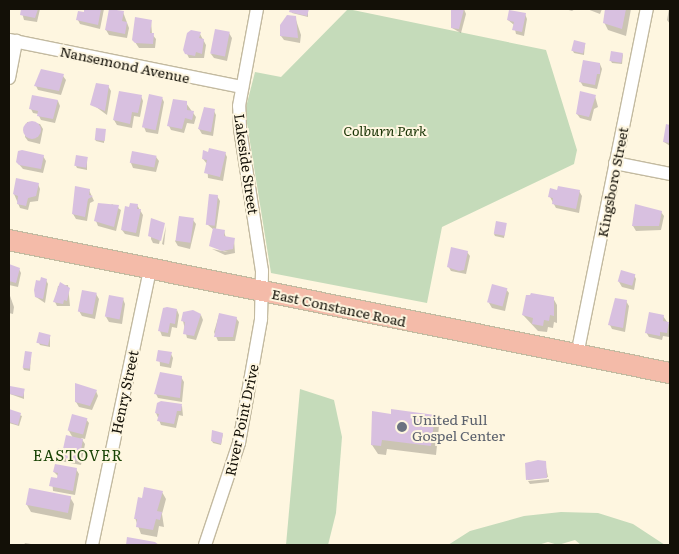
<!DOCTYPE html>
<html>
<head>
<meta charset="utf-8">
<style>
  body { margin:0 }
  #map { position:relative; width:679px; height:554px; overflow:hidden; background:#fef6e0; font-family:Literata,serif }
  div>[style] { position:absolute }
  .green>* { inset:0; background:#c5dbba }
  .shadow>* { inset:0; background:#0003 }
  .building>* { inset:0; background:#d8c0e0; transform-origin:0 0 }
  .round { border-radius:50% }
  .roads { filter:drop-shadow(1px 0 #c3baa0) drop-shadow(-1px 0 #c3baa0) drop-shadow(0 1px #c3baa0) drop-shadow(0 -1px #c3baa0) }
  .street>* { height:12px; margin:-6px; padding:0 6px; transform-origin:6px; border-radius:6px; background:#fff }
  .primary>* { height:20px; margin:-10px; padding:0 10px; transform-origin:10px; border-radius:10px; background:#f4bba9 }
  .dots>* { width:14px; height:14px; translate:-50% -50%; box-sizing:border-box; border:2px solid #fef6e0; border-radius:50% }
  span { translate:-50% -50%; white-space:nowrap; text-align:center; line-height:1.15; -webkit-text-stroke:4px #fef6e0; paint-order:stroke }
  .street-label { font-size:14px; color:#131007 }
  .park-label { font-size:14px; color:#173202; font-style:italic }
  .worship-label { font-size:14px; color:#5b616d }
  .left { translate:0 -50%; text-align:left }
  .neighbourhood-label { font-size:15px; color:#1a4406; letter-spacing:1px }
  .frame { position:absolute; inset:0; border:10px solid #131007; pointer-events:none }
</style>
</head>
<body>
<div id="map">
  <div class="green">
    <i style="clip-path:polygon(348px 9px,546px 50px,577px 150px,574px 164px,442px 227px,427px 303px,271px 273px,245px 111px,255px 72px,281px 77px)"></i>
    <i style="clip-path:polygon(300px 389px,334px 400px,342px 437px,336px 513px,328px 545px,286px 545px)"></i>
    <i style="clip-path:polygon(561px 512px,598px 513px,633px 524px,665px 545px,581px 545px,575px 540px,558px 545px,548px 542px,538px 545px,448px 545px,470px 531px,524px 516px)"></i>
  </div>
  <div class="shadow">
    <i style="clip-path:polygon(21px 9px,40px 9px,37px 22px,24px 20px)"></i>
    <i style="clip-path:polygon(86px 9px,104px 9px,100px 29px,80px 24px,78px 20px)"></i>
    <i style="clip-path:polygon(291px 9px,308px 9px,308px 17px,292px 13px)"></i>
    <i style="clip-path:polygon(453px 9px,464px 9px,466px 14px,461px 33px,452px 28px)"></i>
    <i style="clip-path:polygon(565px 9px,575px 9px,572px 11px)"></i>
    <i style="clip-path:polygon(587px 9px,602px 9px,600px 14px)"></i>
    <i style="clip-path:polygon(607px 9px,631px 9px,626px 36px,608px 30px,604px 22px)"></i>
    <i style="clip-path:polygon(669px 9px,670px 9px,670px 24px,667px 20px)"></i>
    <i style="clip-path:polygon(123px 12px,129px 28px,127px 38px,109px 35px,106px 30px)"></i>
    <i style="clip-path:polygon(525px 14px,527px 19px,524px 36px,516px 34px,514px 25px,508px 20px)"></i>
    <i style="clip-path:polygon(295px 17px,301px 35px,300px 43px,284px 40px,281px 36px)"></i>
    <i style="clip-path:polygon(151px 21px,152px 34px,156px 39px,155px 48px,139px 48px,133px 39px)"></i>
    <i style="clip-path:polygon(229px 33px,232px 38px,227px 61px,214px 58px,211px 54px)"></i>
    <i style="clip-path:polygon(200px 34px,206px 45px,204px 58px,189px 58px,187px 54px)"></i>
    <i style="clip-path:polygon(585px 44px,584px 55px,574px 53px,573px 51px)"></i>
    <i style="clip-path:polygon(623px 54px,622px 64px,612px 63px,611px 61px)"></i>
    <i style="clip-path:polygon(600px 64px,602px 69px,597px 89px,583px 86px,580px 81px)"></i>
    <i style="clip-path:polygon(63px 76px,66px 80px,61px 95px,38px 90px,36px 86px)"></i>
    <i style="clip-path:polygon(108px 86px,111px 91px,107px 115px,92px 104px)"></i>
    <i style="clip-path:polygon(33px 96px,58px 101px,60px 106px,55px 123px,41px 120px,38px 114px,33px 113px,31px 109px)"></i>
    <i style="clip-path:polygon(141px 96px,143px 101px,140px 117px,134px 116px,132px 128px,117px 125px,114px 120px)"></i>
    <i style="clip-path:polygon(595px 96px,598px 107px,594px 109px,591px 121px,580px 118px,577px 114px)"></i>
    <i style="clip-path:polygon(162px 98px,164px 102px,158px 134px,146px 132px,144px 127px)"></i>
    <i style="clip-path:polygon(186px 103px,196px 117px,194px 124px,187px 123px,184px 133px,171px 130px,169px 126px)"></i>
    <i style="clip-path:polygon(214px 111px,216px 115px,213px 136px,202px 134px,199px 129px)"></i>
    <i style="clip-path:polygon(27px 122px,40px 124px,43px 129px,40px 144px,28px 141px,25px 137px)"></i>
    <i style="clip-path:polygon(667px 125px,670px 125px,670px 146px,664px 142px)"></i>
    <i style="clip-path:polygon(105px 131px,104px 143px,96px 141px,95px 139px)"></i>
    <i style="clip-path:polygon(225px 153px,227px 157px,223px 181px,208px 178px,207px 164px,203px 159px)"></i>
    <i style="clip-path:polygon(43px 156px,46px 161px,43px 173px,23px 169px,17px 162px)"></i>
    <i style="clip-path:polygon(156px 157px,159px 161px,156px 172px,133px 168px,131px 163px)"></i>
    <i style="clip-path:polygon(87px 158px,87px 170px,77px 168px,76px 166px)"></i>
    <i style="clip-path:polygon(17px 180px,38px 184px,40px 189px,38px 201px,30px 202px,28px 210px,20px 208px,14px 194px)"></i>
    <i style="clip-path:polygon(89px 190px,94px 201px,90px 203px,87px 221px,76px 219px,73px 214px)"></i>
    <i style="clip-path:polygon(579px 191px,582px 196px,579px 213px,556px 208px,550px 197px)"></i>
    <i style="clip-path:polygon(217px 196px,220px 201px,216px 229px,224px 231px,226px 238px,234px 239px,235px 253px,225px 255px,212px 249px,228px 252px,211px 246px,214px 230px,208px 225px)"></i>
    <i style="clip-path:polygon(112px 204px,121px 210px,116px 231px,98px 226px,96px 221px)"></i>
    <i style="clip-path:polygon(137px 205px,143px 215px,139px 237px,125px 234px,122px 230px,130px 208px)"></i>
    <i style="clip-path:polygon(636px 205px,661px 212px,664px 216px,661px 230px,636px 231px,633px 226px)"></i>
    <i style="clip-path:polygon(152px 219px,164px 224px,159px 244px,153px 243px,151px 239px)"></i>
    <i style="clip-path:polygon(193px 220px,196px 224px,190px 249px,178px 246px,175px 241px)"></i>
    <i style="clip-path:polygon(506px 224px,504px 238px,495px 236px,494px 234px)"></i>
    <i style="clip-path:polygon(166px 226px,164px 245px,162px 244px)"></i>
    <i style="clip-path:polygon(467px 252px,470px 256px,466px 274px,451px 271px,448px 266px)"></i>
    <i style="clip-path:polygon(9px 267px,19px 269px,21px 273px,18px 287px,9px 285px)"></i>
    <i style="clip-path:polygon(634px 275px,636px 279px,634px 290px,622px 287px,619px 282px)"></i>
    <i style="clip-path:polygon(46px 280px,48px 284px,45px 303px,36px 297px,37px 281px)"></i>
    <i style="clip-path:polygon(68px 285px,70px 306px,57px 306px,55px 302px,58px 286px)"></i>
    <i style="clip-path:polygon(506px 289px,509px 293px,505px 311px,492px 308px,489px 303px)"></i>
    <i style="clip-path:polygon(9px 293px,14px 307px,13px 314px,9px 313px)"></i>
    <i style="clip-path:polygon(96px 294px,99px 299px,95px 319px,82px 316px,79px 311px)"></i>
    <i style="clip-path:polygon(553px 298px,557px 305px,557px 323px,554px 322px,553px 328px,548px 327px,547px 332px,538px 331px,523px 315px)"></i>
    <i style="clip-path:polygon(123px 299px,125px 304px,122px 324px,109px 322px,106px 317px)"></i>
    <i style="clip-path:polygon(626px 301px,629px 306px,625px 332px,612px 329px,610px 325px)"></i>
    <i style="clip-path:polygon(177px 310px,179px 315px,177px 328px,172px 327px,170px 337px,162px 336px,160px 331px)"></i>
    <i style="clip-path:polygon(201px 315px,203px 320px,196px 340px,187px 338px,183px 321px)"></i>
    <i style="clip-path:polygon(219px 315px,236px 318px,239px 322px,235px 341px,218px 341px,214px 332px)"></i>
    <i style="clip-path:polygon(663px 316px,670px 326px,669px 337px,663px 336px,662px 340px,649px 337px,646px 332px)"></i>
    <i style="clip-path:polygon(50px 336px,50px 347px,40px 345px,39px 343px)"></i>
    <i style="clip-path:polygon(159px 351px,171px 354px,173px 358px,171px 368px,160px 366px)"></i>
    <i style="clip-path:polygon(31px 353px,30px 371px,24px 370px,23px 368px)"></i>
    <i style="clip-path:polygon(181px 377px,184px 382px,182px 402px,158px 398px,156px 394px)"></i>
    <i style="clip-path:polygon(24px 390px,24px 399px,10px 394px)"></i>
    <i style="clip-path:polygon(96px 391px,98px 396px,92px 410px,79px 407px,76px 402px)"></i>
    <i style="clip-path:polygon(182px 406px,183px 416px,179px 415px,176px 428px,161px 425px,156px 413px)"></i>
    <i style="clip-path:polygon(10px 411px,22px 416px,19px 426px,9px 423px)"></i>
    <i style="clip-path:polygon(392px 415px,434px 416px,439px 426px,436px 455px,387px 449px,386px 455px,378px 454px,372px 445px)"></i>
    <i style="clip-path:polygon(86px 419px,89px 423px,85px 439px,81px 438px,85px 444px,81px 465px,60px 461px,57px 456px,73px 438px,69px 431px)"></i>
    <i style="clip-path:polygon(223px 434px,221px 445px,213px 443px,212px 441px)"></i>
    <i style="clip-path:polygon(545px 463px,548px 477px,528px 480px,526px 464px)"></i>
    <i style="clip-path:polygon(76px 469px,79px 474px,75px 495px,53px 491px,52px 479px,58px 480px,59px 477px,54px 472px)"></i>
    <i style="clip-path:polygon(549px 479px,549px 482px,530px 484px,528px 481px)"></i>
    <i style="clip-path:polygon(162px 492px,166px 499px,162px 514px,164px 527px,159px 526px,157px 537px,141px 534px,135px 518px,143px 499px)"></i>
    <i style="clip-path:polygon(70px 497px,74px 504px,71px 520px,31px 512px,27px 505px)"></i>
    <i style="clip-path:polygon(25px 543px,37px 545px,24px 545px)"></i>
  </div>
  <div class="building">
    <i style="clip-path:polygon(21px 9px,38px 9px,35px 18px,20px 15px)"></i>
    <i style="clip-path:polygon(84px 9px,101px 9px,98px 25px,76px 20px,78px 11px,84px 12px)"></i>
    <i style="clip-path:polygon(109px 9px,124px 11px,122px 21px,127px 22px,125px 34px,105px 30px)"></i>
    <i style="clip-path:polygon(290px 9px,309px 9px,307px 16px,289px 12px)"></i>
    <i style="clip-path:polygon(451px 9px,464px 9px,459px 29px,451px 28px)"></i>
    <i style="clip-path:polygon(605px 9px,626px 9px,622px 29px,603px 23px)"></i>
    <i style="clip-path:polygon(509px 10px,526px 13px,522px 32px,512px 30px,514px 22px,507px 20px)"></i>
    <i style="clip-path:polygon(287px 15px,296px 16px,298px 38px,280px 36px,280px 25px)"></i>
    <i style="clip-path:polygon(135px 17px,152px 20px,150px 33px,154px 33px,153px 44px,135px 43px,132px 40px)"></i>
    <i style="left:215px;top:29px;width:15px;height:25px;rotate:11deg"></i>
    <i style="clip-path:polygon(191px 30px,201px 32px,199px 38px,204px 39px,202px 54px,196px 52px,195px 56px,185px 54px,183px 50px,187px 33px)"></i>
    <i style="left:574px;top:40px;width:12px;height:11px;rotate:14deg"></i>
    <i style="left:611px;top:51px;width:12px;height:10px;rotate:9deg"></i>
    <i style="clip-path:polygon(583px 60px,600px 63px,600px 74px,597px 74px,595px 85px,579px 82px)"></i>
    <i style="clip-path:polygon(41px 69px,64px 74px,59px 91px,34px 86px)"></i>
    <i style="clip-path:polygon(96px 83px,109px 85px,105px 111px,90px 105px)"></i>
    <i style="clip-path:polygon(119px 91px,142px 95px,138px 113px,132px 112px,130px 124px,113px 120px)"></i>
    <i style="clip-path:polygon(580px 91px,596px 95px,589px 117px,576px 114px)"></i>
    <i style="left:149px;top:94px;width:14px;height:34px;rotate:12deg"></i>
    <i style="clip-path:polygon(32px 95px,58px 100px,53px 119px,37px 116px,38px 111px,29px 109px)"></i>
    <i style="clip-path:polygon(173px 99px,187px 101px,187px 110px,194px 111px,192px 120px,185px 118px,182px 129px,167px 126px)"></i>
    <i style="clip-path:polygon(204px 107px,215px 109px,211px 132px,198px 129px)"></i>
    <i class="round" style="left:23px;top:121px;width:18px;height:18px"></i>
    <i style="clip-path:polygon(666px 124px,670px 125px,670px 143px,663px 142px)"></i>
    <i style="left:96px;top:128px;width:10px;height:12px;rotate:6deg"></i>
    <i style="clip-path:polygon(209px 148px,226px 152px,220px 177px,204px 173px,207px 160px,202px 159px,203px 150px,208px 152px)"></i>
    <i style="clip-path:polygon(22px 150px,44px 155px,41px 169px,19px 165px,16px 162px,18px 151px)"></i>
    <i style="left:132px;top:151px;width:25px;height:12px;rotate:11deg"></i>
    <i style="left:76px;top:155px;width:12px;height:11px;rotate:9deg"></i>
    <i style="clip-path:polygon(16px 178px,39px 183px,36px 196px,28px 198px,26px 206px,17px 204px,18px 196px,13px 194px)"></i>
    <i style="clip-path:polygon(75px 186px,90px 189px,89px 195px,93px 196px,88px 199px,85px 217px,72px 214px)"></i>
    <i style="clip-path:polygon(558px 186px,580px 190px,576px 209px,552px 204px,553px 198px,548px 197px,550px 188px,557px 190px)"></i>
    <i style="left:209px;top:194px;width:9px;height:31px;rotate:6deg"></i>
    <i style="clip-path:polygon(98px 203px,119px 205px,114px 227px,94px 221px)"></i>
    <i style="clip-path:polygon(130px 203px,138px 204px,137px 209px,141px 209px,136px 233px,121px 230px,125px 206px,129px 207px)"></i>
    <i style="clip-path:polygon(635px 204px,662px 211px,659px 226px,632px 226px)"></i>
    <i style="left:179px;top:216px;width:15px;height:25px;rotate:8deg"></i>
    <i style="clip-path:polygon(151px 218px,165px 223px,161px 241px,148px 236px)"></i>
    <i style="left:496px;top:221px;width:11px;height:13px;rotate:10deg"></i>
    <i style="clip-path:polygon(213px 228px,225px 230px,224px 236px,235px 238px,233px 249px,222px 251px,209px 246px)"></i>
    <i style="clip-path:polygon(451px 247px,468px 251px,464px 270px,459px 271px,447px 267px)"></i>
    <i style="clip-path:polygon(9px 264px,20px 268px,16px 283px,9px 281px)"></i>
    <i style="left:621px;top:270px;width:15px;height:12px;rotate:16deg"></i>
    <i style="clip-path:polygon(41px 277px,47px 279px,43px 299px,35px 297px,34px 290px,36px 280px,40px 281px)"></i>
    <i style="clip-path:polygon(60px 282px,70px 288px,67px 301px,64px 300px,63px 304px,53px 302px)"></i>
    <i style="left:492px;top:284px;width:16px;height:19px;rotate:15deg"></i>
    <i style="left:82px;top:290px;width:15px;height:22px;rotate:11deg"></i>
    <i style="clip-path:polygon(531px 293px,554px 297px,554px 316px,550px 315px,549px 321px,544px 320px,543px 326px,532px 324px,533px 318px,522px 315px,526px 295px,530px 295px)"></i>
    <i style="left:109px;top:295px;width:15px;height:22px;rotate:11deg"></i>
    <i style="clip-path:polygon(615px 298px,627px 300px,623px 328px,608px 325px)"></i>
    <i style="clip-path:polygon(167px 307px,177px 309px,175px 324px,170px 323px,168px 333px,158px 331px,163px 308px)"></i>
    <i style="clip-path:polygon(193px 310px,201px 314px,194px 336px,183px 334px,185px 322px,181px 321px,183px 312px)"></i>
    <i style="clip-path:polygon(649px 312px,664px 315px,663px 321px,669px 322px,667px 333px,660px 332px,660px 336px,645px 333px)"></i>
    <i style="clip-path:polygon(219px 313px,237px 317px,233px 337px,214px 337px)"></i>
    <i style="left:39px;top:332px;width:12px;height:11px;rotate:14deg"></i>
    <i style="clip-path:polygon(158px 350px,172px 352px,169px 364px,156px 361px)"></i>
    <i style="left:25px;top:351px;width:7px;height:17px;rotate:8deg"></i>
    <i style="clip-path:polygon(160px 372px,182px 376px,180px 398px,154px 394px)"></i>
    <i style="clip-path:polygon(75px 383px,97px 390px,90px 406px,75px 402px)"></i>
    <i style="left:10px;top:386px;width:15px;height:8px;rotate:11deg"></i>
    <i style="clip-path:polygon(161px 401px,182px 404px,181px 411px,177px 411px,174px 424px,157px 421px,159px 414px,155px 413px,157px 403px)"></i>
    <i style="clip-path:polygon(9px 409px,21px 413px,18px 425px,9px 422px)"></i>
    <i style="clip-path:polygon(391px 409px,435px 415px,431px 446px,382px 440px,381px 446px,371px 445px,372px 411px,391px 414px)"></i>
    <i style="left:72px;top:414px;width:16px;height:17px;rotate:15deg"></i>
    <i style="clip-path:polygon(212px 430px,223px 433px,221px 444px,211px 441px)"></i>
    <i style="clip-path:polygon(66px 435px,83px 439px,79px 461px,56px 457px,58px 448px,63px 449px)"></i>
    <i style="clip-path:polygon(538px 460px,546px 461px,547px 478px,526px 480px,525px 463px)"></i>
    <i style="clip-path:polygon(55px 464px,77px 468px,73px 491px,49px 486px,51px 477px,57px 478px,58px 473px,53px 472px)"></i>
    <i style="clip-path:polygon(144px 487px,163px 491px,157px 511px,162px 512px,160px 520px,156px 519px,153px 530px,136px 527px,137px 519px,134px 519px,138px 497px,142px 498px)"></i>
    <i style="left:29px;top:488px;width:43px;height:17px;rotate:11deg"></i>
    <i style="clip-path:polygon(127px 537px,155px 542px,159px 545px,126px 545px)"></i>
  </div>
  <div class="roads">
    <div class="street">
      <i style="left:9px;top:40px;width:238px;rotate:11.4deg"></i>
      <i style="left:9px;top:78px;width:38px;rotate:-79deg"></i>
      <i style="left:615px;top:163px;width:56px;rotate:11.3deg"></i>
      <i style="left:577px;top:355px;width:353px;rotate:-78.6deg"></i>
      <i style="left:92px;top:545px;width:282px;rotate:-78.1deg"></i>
      <i style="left:205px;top:545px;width:108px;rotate:-71.6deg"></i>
      <i style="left:239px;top:443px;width:126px;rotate:-79.9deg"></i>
      <i style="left:261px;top:319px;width:48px;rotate:-88.8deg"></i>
      <i style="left:262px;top:271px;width:144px;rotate:-98.8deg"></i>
      <i style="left:240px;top:129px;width:23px;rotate:-92deg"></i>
      <i style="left:239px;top:106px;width:99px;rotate:-79.5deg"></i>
    </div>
    <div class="primary">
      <i style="left:9px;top:240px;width:674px;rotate:11.38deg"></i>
    </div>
  </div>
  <div class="dots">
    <i style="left:402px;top:427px;background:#6b7280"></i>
  </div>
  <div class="street-label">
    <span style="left:125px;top:64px;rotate:12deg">Nansemond Avenue</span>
    <span style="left:247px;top:164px;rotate:82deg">Lakeside Street</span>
    <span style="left:612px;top:182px;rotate:-79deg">Kingsboro Street</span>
    <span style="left:339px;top:307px;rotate:12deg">East Constance Road</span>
    <span style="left:124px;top:392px;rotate:-78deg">Henry Street</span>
    <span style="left:241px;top:420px;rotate:-78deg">River Point Drive</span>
  </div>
  <div class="park-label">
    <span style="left:385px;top:130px">Colburn Park</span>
  </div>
  <div class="worship-label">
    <span class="left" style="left:412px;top:427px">United Full<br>Gospel Center</span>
  </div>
  <div class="neighbourhood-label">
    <span style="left:78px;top:455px">EASTOVER</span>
  </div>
  <div class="frame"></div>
</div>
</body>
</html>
